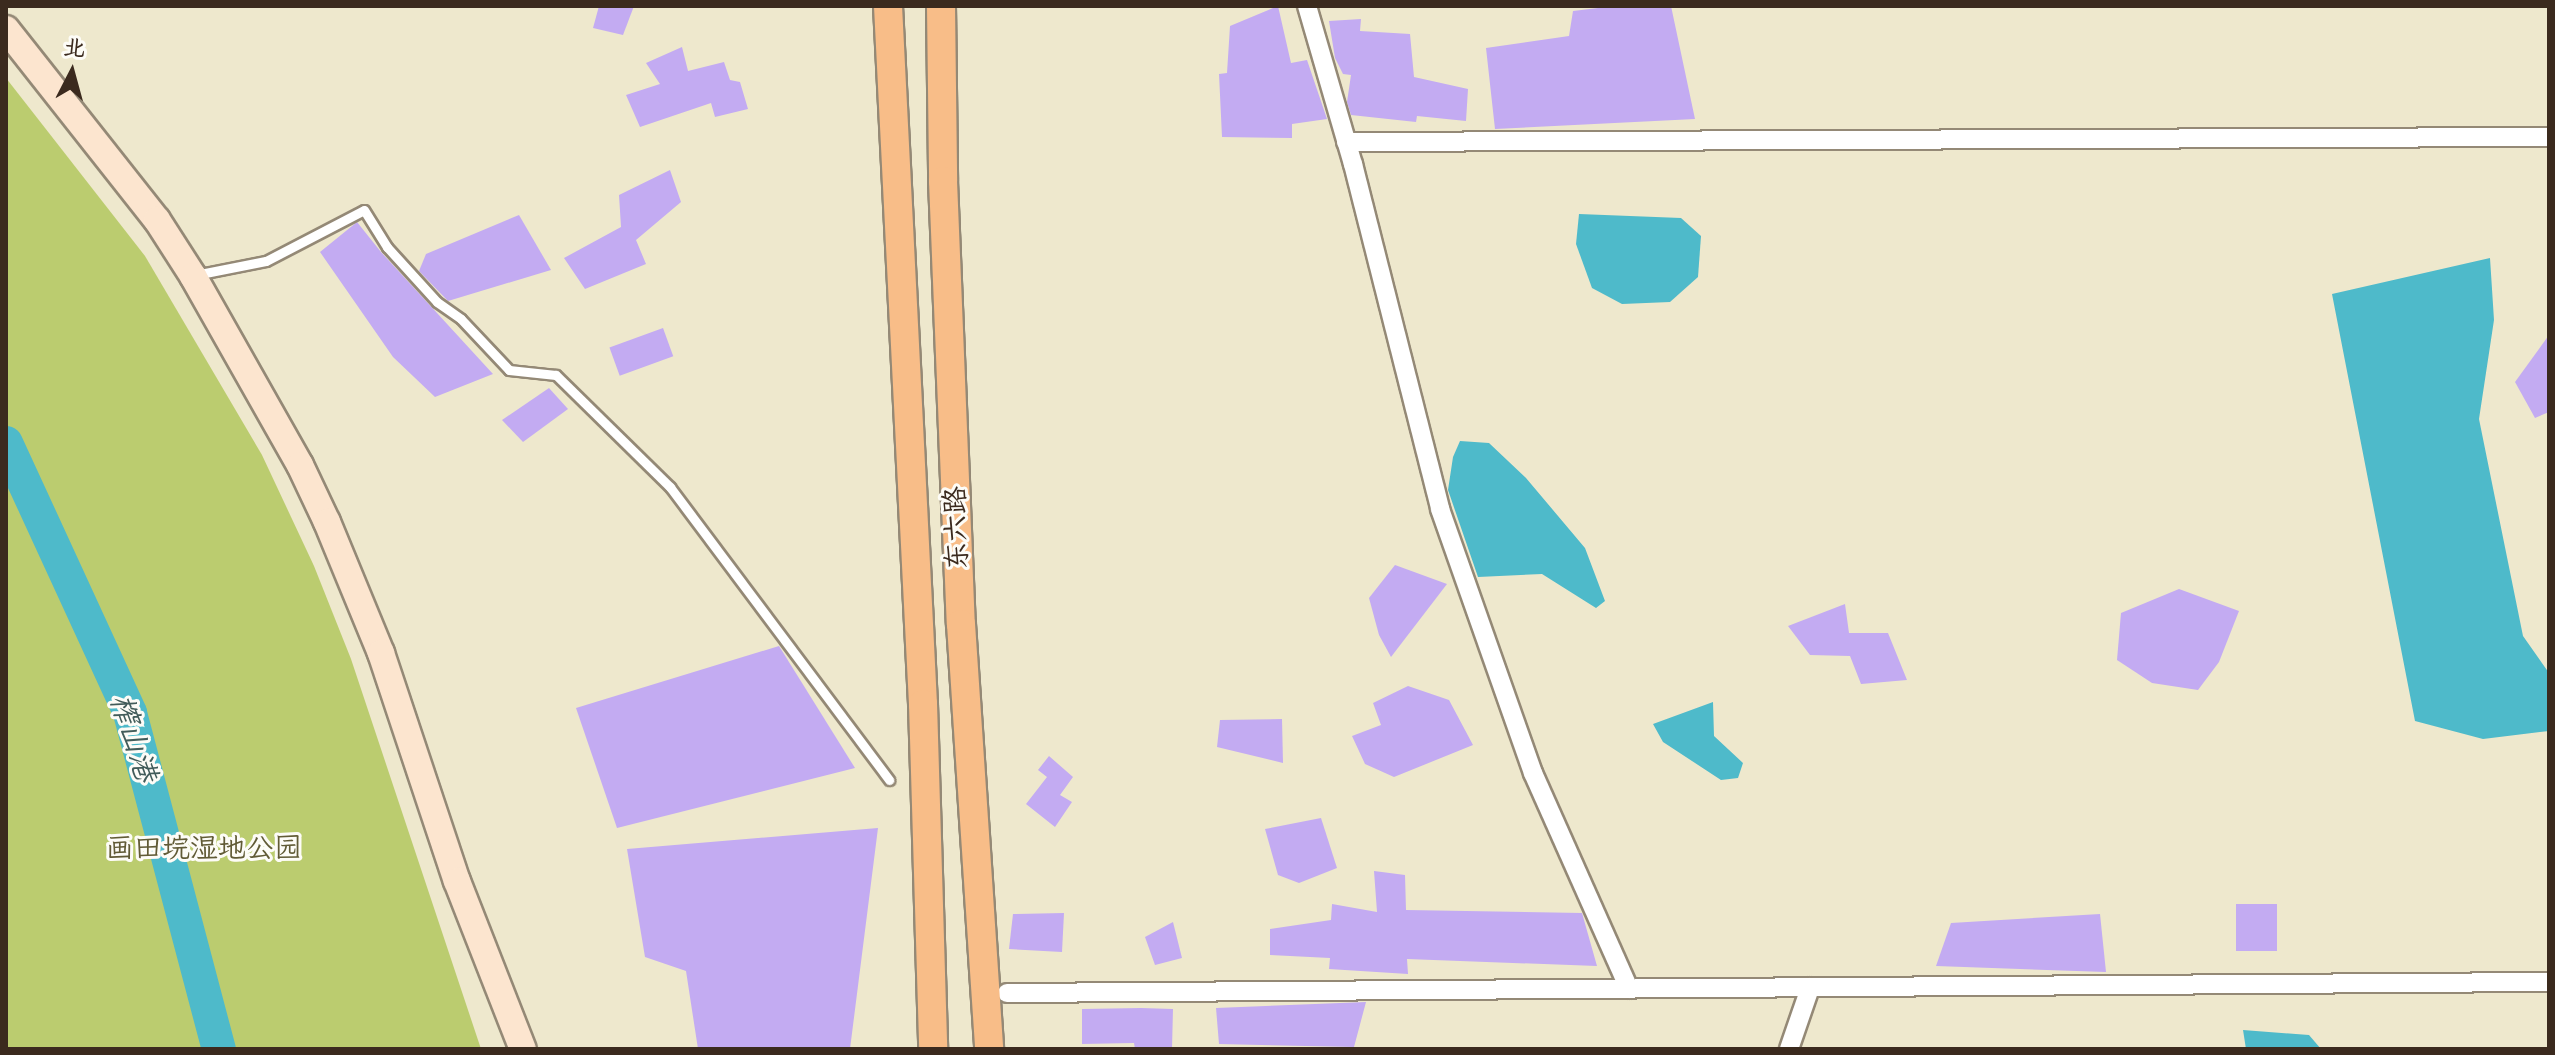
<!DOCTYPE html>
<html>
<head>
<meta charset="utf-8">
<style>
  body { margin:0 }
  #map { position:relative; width:2555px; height:1055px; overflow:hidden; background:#eee8cd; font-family:Pangolin,"LXGW WenKai TC",sans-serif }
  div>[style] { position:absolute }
  .green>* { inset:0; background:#bbcc6f }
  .water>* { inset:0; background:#4ebaca }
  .river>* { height:34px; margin:-17px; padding:0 17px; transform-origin:17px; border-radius:17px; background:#4ebaca }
  .building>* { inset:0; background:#c3abf2; transform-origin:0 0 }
  .roads { filter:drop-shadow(2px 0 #948976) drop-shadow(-2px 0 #948976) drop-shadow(0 2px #948976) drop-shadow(0 -2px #948976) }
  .lane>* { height:9px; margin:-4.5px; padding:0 4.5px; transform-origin:4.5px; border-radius:4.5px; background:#fff }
  .street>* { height:18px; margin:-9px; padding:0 9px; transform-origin:9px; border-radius:9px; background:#fff }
  .secondary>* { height:26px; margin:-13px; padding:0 13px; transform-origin:13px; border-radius:13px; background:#fce5cf }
  .primary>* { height:28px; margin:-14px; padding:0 14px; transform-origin:14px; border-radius:14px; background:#f8bd88 }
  span { translate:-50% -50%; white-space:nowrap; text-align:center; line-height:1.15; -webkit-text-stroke:6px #fdfcf7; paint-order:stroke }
  .street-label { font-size:28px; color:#3b2a1e }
  .park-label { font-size:28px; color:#615b36 }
  .water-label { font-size:30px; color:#425c5a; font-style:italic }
  .frame { position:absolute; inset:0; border:8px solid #3b2a1e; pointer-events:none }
  .north { position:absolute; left:32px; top:32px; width:80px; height:80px; -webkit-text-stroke:6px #fdfcf7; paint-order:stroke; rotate:6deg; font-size:22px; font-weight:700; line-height:32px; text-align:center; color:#3b2a1e }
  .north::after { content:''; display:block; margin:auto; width:28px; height:36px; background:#3b2a1e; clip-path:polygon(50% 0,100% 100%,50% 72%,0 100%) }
</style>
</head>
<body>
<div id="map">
  <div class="green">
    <i style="clip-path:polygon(6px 78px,145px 256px,262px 455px,314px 566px,351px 659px,481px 1049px,6px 1049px)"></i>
  </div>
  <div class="water">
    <i style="clip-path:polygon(1579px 214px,1681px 218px,1701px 236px,1698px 277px,1670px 302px,1622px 304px,1592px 288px,1576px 244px)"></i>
    <i style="clip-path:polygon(2490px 258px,2494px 320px,2479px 419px,2523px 636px,2549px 673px,2549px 731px,2483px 739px,2415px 721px,2332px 294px)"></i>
    <i style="clip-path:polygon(1460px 441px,1489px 443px,1526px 478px,1585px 548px,1605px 601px,1596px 608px,1542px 574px,1478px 577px,1448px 490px,1453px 457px)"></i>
    <i style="clip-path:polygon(1713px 702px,1714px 736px,1743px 763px,1738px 778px,1721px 780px,1663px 742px,1653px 724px)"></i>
    <i style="clip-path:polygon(2243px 1030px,2309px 1035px,2321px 1049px,2246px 1049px)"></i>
  </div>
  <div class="river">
    <i style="left:6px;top:443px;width:297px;rotate:65.3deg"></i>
    <i style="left:130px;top:713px;width:348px;rotate:75.2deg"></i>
  </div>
  <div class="building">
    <i style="clip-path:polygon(599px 6px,634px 6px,623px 35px,593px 28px)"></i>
    <i style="clip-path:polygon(1278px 6px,1291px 63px,1307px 60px,1327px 119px,1292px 124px,1292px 138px,1222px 137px,1219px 74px,1227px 73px,1230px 26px)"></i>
    <i style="clip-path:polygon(1615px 6px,1671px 6px,1695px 119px,1495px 129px,1486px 48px,1569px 36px,1573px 11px)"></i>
    <i style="clip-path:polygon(1361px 19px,1360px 31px,1410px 34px,1414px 77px,1468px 89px,1466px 121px,1417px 116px,1416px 122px,1351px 115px,1347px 102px,1351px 75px,1343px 74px,1335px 58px,1329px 21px)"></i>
    <i style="clip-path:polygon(682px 47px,688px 71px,724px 62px,730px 80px,740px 82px,748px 109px,715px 117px,711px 103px,640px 127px,626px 95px,660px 84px,646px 63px)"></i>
    <i style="clip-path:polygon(670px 170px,681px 202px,636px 240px,646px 264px,585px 289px,564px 258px,621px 227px,619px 195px)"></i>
    <i style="clip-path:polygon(519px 215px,551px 270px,448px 301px,419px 271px,426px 254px)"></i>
    <i style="clip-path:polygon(357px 222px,381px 252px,493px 374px,435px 397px,393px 357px,320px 252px)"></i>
    <i style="left:663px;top:328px;width:30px;height:57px;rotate:70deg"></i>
    <i style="clip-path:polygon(2549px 335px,2549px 412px,2535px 418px,2515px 382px)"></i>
    <i style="clip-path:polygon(549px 388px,568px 409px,523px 442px,502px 420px)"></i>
    <i style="clip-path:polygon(1395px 565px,1447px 584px,1391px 657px,1379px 635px,1369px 598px)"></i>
    <i style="clip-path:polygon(2179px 589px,2239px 611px,2219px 662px,2198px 690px,2152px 683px,2117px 660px,2121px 613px)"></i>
    <i style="clip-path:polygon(1845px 604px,1849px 633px,1888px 633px,1907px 680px,1861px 684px,1850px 656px,1810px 655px,1788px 626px)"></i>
    <i style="clip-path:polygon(779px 646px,855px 768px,617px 828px,576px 708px)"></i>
    <i style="clip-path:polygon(1408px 686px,1449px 700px,1473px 745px,1394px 777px,1365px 764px,1352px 736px,1381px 725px,1373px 703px)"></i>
    <i style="clip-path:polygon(1282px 719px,1283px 763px,1217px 747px,1220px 720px)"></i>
    <i style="clip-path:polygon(1049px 756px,1073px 777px,1060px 795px,1072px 802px,1055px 827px,1026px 804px,1047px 777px,1038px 770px)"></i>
    <i style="clip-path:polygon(1321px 818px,1337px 868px,1299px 883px,1278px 875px,1265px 829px)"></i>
    <i style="clip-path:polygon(878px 828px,850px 1049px,698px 1049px,686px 971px,645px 957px,627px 849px)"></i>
    <i style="clip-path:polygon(1374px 871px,1405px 875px,1406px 910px,1582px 913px,1597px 966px,1407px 959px,1408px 974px,1329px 969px,1330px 958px,1270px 955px,1270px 929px,1331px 920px,1332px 904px,1377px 912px)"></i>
    <i style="left:2236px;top:904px;width:41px;height:47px"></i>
    <i style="clip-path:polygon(1064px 913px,1062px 952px,1009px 949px,1013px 914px)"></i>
    <i style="clip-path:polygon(2100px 914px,2106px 972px,1936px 966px,1951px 923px)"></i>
    <i style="clip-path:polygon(1173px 922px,1182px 958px,1155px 965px,1145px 937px)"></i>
    <i style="clip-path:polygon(1366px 1002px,1354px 1047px,1219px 1044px,1216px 1008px)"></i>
    <i style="clip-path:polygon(1141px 1008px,1173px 1009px,1172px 1049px,1135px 1049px,1134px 1043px,1082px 1044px,1082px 1009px)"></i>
  </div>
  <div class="roads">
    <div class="lane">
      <i style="left:195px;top:275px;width:72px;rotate:-11.2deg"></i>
      <i style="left:266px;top:261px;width:110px;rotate:-27.5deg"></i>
      <i style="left:364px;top:210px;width:44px;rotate:58.1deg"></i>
      <i style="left:387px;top:247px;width:74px;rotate:47.7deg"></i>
      <i style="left:437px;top:302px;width:29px;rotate:35deg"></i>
      <i style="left:461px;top:319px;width:70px;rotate:46.7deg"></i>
      <i style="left:509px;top:370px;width:47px;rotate:6.1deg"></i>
      <i style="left:556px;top:375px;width:160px;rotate:44.5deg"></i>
      <i style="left:670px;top:487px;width:366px;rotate:53.2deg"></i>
    </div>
    <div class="street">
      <i style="left:1307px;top:6px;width:165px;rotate:73.8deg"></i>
      <i style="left:1353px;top:164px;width:356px;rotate:75.8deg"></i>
      <i style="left:1440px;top:509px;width:280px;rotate:70.6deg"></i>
      <i style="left:1533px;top:773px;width:236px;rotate:66deg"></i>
      <i style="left:1346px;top:142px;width:1203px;rotate:-0.24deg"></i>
      <i style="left:1007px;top:993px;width:1542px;rotate:-0.41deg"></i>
      <i style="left:1789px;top:1049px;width:65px;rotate:-71deg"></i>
    </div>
    <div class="secondary">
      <i style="left:6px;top:29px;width:243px;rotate:51.7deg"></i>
      <i style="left:157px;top:220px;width:67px;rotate:57.3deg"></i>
      <i style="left:193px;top:276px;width:217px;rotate:60.5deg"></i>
      <i style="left:300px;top:465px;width:63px;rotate:64.7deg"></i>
      <i style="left:327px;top:522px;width:142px;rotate:67.6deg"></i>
      <i style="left:381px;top:653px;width:240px;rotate:71.6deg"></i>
      <i style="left:457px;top:881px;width:180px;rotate:68.6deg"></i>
    </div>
    <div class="primary">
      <i style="left:888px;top:6px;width:699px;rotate:87.13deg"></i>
      <i style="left:923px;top:704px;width:345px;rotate:88.3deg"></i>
      <i style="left:941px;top:6px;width:175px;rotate:89.3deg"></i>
      <i style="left:943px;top:181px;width:443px;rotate:87.7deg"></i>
      <i style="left:961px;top:624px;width:426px;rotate:86.2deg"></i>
    </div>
  </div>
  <div class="street-label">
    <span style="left:957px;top:528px;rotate:-92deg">东六路</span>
  </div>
  <div class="park-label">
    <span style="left:204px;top:849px">画田垸湿地公园</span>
  </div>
  <div class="water-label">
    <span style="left:133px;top:738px;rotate:72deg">榨山港</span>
  </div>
  <div class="frame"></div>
  <div class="north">北</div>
</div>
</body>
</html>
